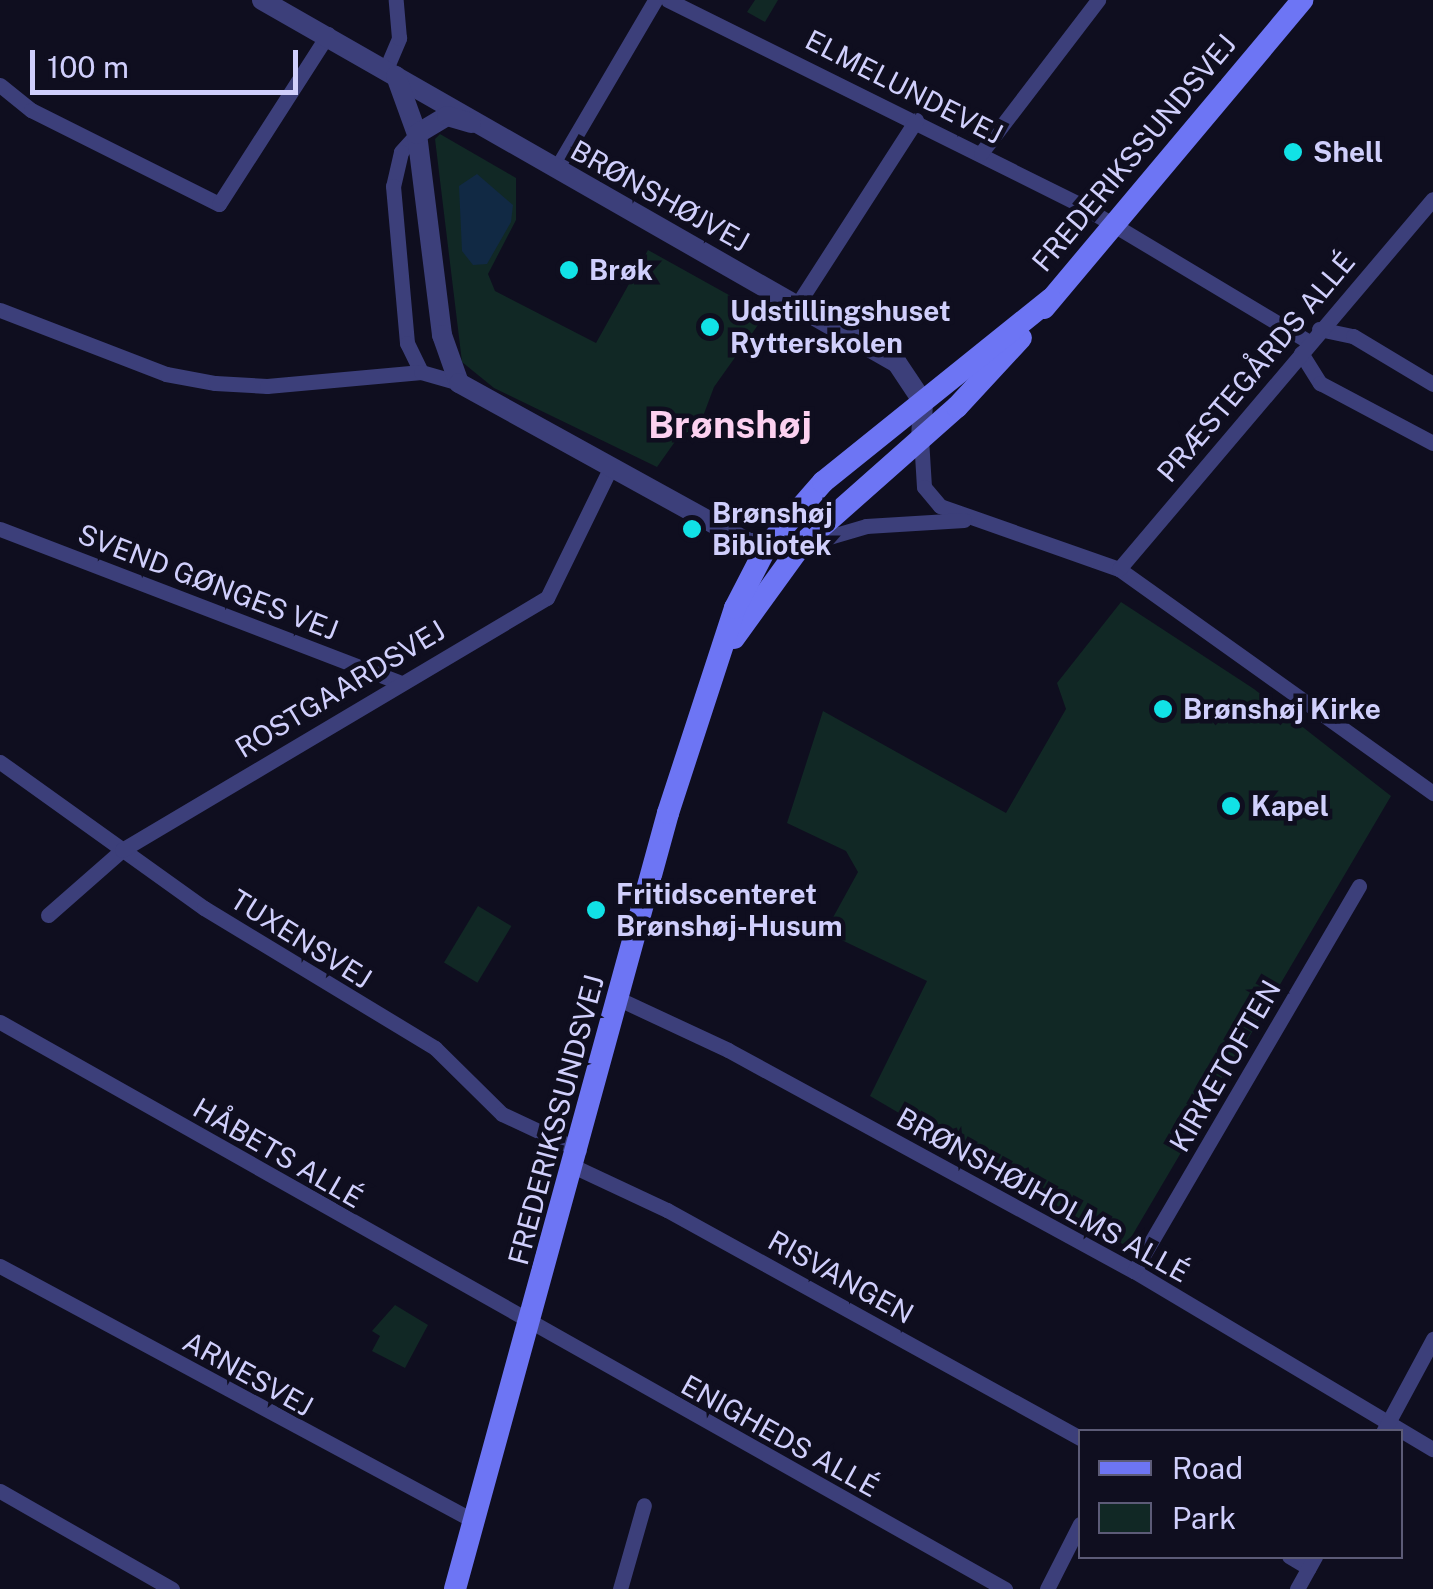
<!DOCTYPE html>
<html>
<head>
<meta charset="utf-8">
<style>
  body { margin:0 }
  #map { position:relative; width:1433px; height:1589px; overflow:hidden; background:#0f0e1f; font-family:"Public Sans",sans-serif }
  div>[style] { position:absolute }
  .green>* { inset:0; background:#112825; transform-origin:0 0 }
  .water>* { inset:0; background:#112944 }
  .minor>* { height:15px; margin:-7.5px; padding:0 7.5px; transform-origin:7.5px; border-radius:7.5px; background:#3c3f7a }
  .tertiary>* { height:20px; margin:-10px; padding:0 10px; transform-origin:10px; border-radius:10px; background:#3c3f7a }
  .secondary>* { height:22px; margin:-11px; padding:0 11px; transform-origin:11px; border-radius:11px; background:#6d75f4 }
  .dots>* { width:28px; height:28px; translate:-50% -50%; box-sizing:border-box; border:5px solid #0f0e1f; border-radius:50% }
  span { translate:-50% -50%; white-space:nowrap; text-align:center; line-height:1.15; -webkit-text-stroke:9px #0f0e1f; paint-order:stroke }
  .street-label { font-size:28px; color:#d0cffc }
  .poi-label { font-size:28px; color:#d0cffc; font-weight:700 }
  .left { translate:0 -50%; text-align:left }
  .district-label { font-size:38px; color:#fcd1f0; font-weight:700 }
  .legend { position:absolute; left:1078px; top:1429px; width:325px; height:130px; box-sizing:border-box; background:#0f0e1f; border:2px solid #5c5b77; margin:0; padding:12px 18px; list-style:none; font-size:30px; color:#d0cffc }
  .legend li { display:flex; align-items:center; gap:20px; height:50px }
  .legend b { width:50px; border:2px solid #5c5b77 }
  .scale { position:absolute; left:30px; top:50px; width:268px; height:45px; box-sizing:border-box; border:5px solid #d0cffc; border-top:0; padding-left:12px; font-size:30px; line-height:35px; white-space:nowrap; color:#d0cffc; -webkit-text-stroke:8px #0f0e1f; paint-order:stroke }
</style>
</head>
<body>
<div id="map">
  <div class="green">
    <i style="clip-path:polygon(755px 0,778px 0,765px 22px,747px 12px)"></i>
    <i style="clip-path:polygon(440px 134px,516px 178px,516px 220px,488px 274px,495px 291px,596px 343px,648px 250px,765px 315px,714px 387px,699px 427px,679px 436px,657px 467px,494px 388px,462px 362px,435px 139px)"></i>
    <i style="clip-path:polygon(1121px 602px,1254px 689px,1391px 796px,1126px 1246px,870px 1096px,927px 981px,825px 932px,858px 872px,846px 851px,787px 823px,823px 711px,1006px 813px,1066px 709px,1057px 683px)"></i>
    <i style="left:478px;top:906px;width:39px;height:66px;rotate:31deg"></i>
    <i style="clip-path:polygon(395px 1305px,428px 1325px,405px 1368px,372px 1351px,380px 1336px,372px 1331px)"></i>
  </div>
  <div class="water">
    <i style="clip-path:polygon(477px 174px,513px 205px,511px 222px,487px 264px,473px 265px,462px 251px,459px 186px)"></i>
  </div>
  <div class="minor">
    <i style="left:668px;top:0;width:457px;rotate:26.4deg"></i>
    <i style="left:1077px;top:203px;width:270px;rotate:30.9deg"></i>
    <i style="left:386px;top:69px;width:34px;rotate:-67deg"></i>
    <i style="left:399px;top:38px;width:38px;rotate:-95deg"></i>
    <i style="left:0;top:85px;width:40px;rotate:39deg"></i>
    <i style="left:31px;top:110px;width:210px;rotate:26.6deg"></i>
    <i style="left:219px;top:204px;width:202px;rotate:-57.3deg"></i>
    <i style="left:417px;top:134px;width:24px;rotate:132deg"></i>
    <i style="left:401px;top:152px;width:35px;rotate:103deg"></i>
    <i style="left:393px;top:186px;width:158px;rotate:84.9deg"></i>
    <i style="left:407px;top:343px;width:32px;rotate:64deg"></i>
    <i style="left:981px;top:153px;width:193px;rotate:-52.6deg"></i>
    <i style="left:556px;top:169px;width:196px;rotate:-59.6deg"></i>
    <i style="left:797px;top:305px;width:220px;rotate:-57.2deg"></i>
    <i style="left:0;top:310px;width:178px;rotate:21.1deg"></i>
    <i style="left:166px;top:374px;width:50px;rotate:10.4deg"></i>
    <i style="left:215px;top:383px;width:52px;rotate:3.3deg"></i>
    <i style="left:267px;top:386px;width:155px;rotate:-5.2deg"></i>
    <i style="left:421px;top:372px;width:40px;rotate:16deg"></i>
    <i style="left:1319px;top:329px;width:35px;rotate:12deg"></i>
    <i style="left:1353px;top:336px;width:93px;rotate:31deg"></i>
    <i style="left:1301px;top:353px;width:36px;rotate:58deg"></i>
    <i style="left:1320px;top:383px;width:128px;rotate:28deg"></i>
    <i style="left:921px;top:438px;width:49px;rotate:86.5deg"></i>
    <i style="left:924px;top:487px;width:25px;rotate:50deg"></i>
    <i style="left:940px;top:506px;width:190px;rotate:19.4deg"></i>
    <i style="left:1119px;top:569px;width:386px;rotate:35.5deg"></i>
    <i style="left:0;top:529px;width:427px;rotate:21deg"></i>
    <i style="left:805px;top:544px;width:64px;rotate:-16.4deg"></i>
    <i style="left:866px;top:526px;width:98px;rotate:-3.5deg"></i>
    <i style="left:1119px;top:569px;width:485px;rotate:-49.7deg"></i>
    <i style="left:0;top:762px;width:251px;rotate:35.6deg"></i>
    <i style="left:204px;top:908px;width:270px;rotate:31.2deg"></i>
    <i style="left:435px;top:1048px;width:94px;rotate:44.6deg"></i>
    <i style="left:502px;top:1114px;width:85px;rotate:25.1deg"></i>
    <i style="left:48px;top:915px;width:98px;rotate:-41.3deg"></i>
    <i style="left:122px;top:850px;width:494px;rotate:-30.7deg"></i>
    <i style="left:547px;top:598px;width:144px;rotate:-64deg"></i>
    <i style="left:621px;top:1000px;width:118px;rotate:25deg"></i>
    <i style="left:728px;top:1050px;width:462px;rotate:28.6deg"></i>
    <i style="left:1134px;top:1271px;width:348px;rotate:30.8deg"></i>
    <i style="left:0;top:1022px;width:1154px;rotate:29.43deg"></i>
    <i style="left:575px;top:1167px;width:102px;rotate:25.1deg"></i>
    <i style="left:667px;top:1210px;width:472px;rotate:28.9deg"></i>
    <i style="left:0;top:1266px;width:538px;rotate:28.28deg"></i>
    <i style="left:1134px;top:1271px;width:446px;rotate:-59.7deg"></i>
    <i style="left:1383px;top:1432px;width:106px;rotate:-61.7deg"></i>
    <i style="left:0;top:1491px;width:198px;rotate:29.7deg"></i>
    <i style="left:1289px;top:1556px;width:23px;rotate:31deg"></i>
    <i style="left:620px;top:1589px;width:87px;rotate:-74.1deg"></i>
    <i style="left:1047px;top:1589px;width:73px;rotate:-63.1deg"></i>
    <i style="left:1297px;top:1589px;width:38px;rotate:-61deg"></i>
  </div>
  <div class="tertiary">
    <i style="left:262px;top:0;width:731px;rotate:29.75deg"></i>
    <i style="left:897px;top:363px;width:47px;rotate:56.3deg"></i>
    <i style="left:923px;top:402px;width:33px;rotate:93deg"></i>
    <i style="left:396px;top:76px;width:62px;rotate:70.1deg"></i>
    <i style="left:417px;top:134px;width:203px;rotate:82.9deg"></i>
    <i style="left:442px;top:335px;width:51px;rotate:70.5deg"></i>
    <i style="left:459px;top:383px;width:331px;rotate:28.9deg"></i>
    <i style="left:749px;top:543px;width:53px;rotate:1.1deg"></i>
    <i style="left:417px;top:134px;width:35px;rotate:-31deg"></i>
    <i style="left:447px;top:116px;width:25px;rotate:16deg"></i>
  </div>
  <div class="secondary">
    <i style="left:1044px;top:308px;width:402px;rotate:-50deg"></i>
    <i style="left:734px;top:638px;width:116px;rotate:-54.1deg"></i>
    <i style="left:802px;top:544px;width:207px;rotate:-41.5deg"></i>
    <i style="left:957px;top:407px;width:94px;rotate:-47.2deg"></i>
    <i style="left:455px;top:1589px;width:805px;rotate:-74.65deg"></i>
    <i style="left:668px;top:813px;width:216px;rotate:-71.9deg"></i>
    <i style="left:735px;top:608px;width:70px;rotate:-62.7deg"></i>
    <i style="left:767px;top:546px;width:85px;rotate:-48.8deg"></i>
    <i style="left:823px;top:482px;width:292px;rotate:-38.8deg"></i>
  </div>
  <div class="dots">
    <i style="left:1293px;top:152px;background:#11e2e6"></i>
    <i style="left:569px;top:270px;background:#11e2e6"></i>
    <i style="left:710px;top:327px;background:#11e2e6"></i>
    <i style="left:692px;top:529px;background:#11e2e6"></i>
    <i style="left:1163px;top:709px;background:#11e2e6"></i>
    <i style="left:1231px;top:806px;background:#11e2e6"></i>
    <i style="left:596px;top:910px;background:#11e2e6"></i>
  </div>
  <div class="street-label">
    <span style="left:904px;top:87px;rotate:27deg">ELMELUNDEVEJ</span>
    <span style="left:1134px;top:153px;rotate:-50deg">FREDERIKSSUNDSVEJ</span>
    <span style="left:660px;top:196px;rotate:29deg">BRØNSHØJVEJ</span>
    <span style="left:1256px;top:367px;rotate:-50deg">PRÆSTEGÅRDS ALLÉ</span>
    <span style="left:208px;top:582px;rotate:21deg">SVEND GØNGES VEJ</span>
    <span style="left:340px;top:689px;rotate:-31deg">ROSTGAARDSVEJ</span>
    <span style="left:301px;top:939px;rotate:32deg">TUXENSVEJ</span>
    <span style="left:1225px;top:1066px;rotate:-60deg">KIRKETOFTEN</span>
    <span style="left:556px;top:1120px;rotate:-75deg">FREDERIKSSUNDSVEJ</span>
    <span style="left:278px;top:1153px;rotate:30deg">HÅBETS ALLÉ</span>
    <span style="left:1043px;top:1195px;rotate:29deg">BRØNSHØJHOLMS ALLÉ</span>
    <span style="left:841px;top:1277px;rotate:29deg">RISVANGEN</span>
    <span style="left:248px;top:1374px;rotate:29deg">ARNESVEJ</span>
    <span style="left:780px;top:1436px;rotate:29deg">ENIGHEDS ALLÉ</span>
  </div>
  <div class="poi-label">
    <span class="left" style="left:1313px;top:152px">Shell</span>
    <span class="left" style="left:589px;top:270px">Brøk</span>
    <span class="left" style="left:730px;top:327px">Udstillingshuset<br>Rytterskolen</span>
    <span class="left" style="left:712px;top:529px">Brønshøj<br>Bibliotek</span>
    <span class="left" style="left:1183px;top:709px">Brønshøj Kirke</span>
    <span class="left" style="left:1251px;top:806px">Kapel</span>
    <span class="left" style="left:616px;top:910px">Fritidscenteret<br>Brønshøj-Husum</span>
  </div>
  <div class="district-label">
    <span style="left:730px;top:425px">Brønshøj</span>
  </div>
  <ul class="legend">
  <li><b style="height:12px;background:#6d75f4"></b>Road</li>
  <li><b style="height:28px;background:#112825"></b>Park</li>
  </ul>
  <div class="scale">100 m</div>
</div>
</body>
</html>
